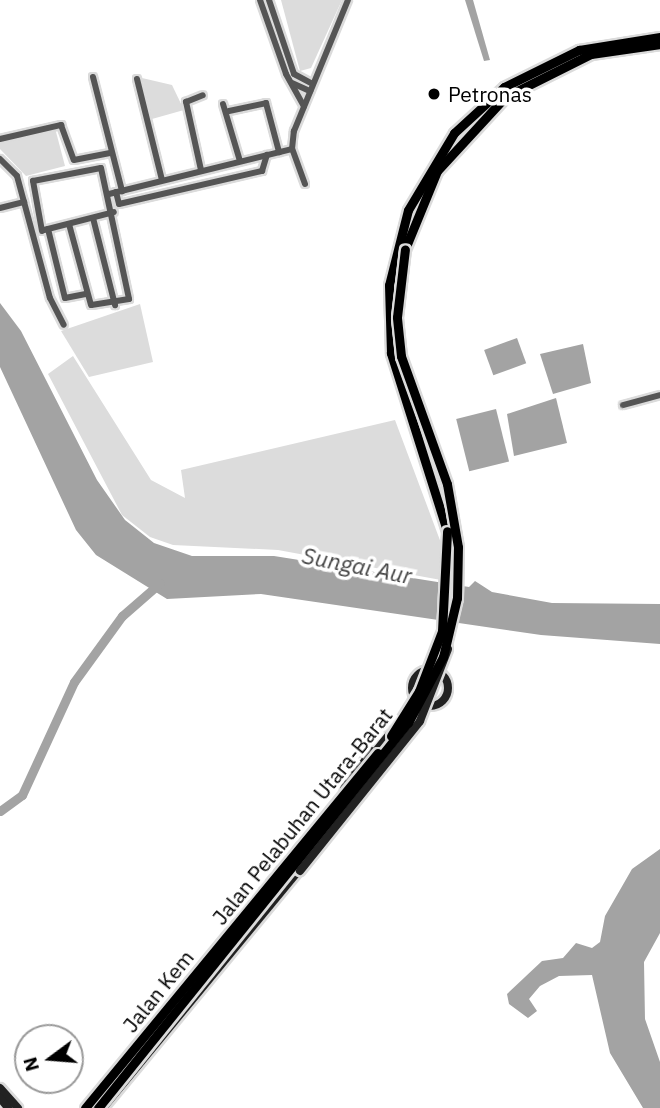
<!DOCTYPE html>
<html>
<head>
<meta charset="utf-8">
<style>
  body { margin:0 }
  #map { position:relative; width:660px; height:1108px; overflow:hidden; background:#fff; font-family:"IBM Plex Sans",sans-serif }
  div>[style] { position:absolute }
  .green>* { inset:0; background:#dcdcdc }
  .water>* { inset:0; background:#a3a3a3; transform-origin:0 0 }
  .river>* { height:9px; margin:-4.5px; padding:0 4.5px; transform-origin:4.5px; border-radius:4.5px; background:#a3a3a3 }
  .roads { filter:drop-shadow(2px 0 #dbdbdb) drop-shadow(-2px 0 #dbdbdb) drop-shadow(0 2px #dbdbdb) drop-shadow(0 -2px #dbdbdb) }
  .street>* { height:6px; margin:-3px; padding:0 3px; transform-origin:3px; border-radius:3px; background:#555 }
  .secondary>* { height:8px; margin:-4px; padding:0 4px; transform-origin:4px; border-radius:4px; background:#222 }
  .secondary>.ring { margin:-4px; padding:0; box-sizing:content-box; background:none; border:8px solid #222; border-radius:50% }
  .primary>* { height:9px; margin:-4.5px; padding:0 4.5px; transform-origin:4.5px; border-radius:4.5px; background:#000 }
  .bridges { filter:drop-shadow(2px 0 #dbdbdb) drop-shadow(-2px 0 #dbdbdb) drop-shadow(0 2px #dbdbdb) drop-shadow(0 -2px #dbdbdb) }
  .secondary-bridge>* { height:8px; margin:-4px; padding:0 4px; transform-origin:4px; border-radius:4px; background:#222 }
  .primary-bridge>* { height:9px; margin:-4.5px; padding:0 4.5px; transform-origin:4.5px; border-radius:4.5px; background:#000 }
  .dots>* { width:19px; height:19px; translate:-50% -50%; box-sizing:border-box; border:4px solid #fff; border-radius:50% }
  span { translate:-50% -50%; white-space:nowrap; text-align:center; line-height:1.15; -webkit-text-stroke:7px #fff; paint-order:stroke }
  .poi-label { font-size:21px; color:#000 }
  .left { translate:0 -50%; text-align:left }
  .street-label { font-size:21px; color:#000 }
  .water-label { font-size:23px; color:#444; font-style:italic }
  .north { position:absolute; left:14px; top:1024px; width:70px; height:70px; box-sizing:border-box; background:#fff; border:2px solid #999; border-radius:50%; rotate:254deg; font-size:19px; font-weight:700; line-height:28px; text-align:center; color:#000 }
  .north::after { content:''; display:block; margin:auto; width:24px; height:32px; background:#000; clip-path:polygon(50% 0,100% 100%,50% 72%,0 100%) }
</style>
</head>
<body>
<div id="map">
  <div class="green">
    <i style="clip-path:polygon(281px 0,342px 0,311px 68px,300px 71px)"></i>
    <i style="clip-path:polygon(142px 78px,172px 85px,184px 110px,152px 119px)"></i>
    <i style="clip-path:polygon(55px 128px,65px 166px,26px 176px,0 149px,0 142px)"></i>
    <i style="clip-path:polygon(140px 304px,153px 362px,89px 377px,61px 331px)"></i>
    <i style="clip-path:polygon(73px 356px,151px 480px,185px 498px,181px 470px,395px 420px,441px 543px,441px 580px,278px 550px,173px 545px,150px 537px,122px 515px,48px 374px)"></i>
  </div>
  <div class="water">
    <i style="clip-path:polygon(465px 0,473px 0,490px 60px,484px 61px)"></i>
    <i style="clip-path:polygon(0 303px,21px 331px,97px 480px,125px 520px,154px 543px,192px 556px,274px 556px,469px 587px,475px 581px,492px 592px,552px 603px,660px 604px,660px 644px,541px 635px,261px 594px,167px 599px,96px 555px,76px 530px,0 367px)"></i>
    <i style="left:517px;top:338px;width:27px;height:35px;rotate:70deg"></i>
    <i style="clip-path:polygon(583px 344px,591px 383px,553px 394px,540px 354px)"></i>
    <i style="clip-path:polygon(556px 398px,567px 443px,514px 456px,507px 414px)"></i>
    <i style="left:496px;top:409px;width:54px;height:41px;rotate:76deg"></i>
    <i style="clip-path:polygon(660px 849px,660px 933px,644px 962px,645px 1019px,660px 1062px,660px 1108px,643px 1108px,610px 1053px,592px 975px,559px 976px,540px 986px,529px 999px,537px 1011px,528px 1018px,509px 1004px,507px 994px,542px 961px,563px 958px,576px 943px,592px 948px,600px 942px,605px 916px,632px 869px)"></i>
  </div>
  <div class="river">
    <i style="left:0;top:811px;width:27px;rotate:-36deg"></i>
    <i style="left:22px;top:795px;width:124px;rotate:-65.3deg"></i>
    <i style="left:74px;top:682px;width:82px;rotate:-54deg"></i>
    <i style="left:122px;top:616px;width:50px;rotate:-41deg"></i>
  </div>
  <div class="roads">
    <div class="street">
      <i style="left:260px;top:0;width:78px;rotate:70.6deg"></i>
      <i style="left:286px;top:74px;width:37px;rotate:61deg"></i>
      <i style="left:269px;top:0;width:78px;rotate:71.3deg"></i>
      <i style="left:294px;top:74px;width:21px;rotate:28deg"></i>
      <i style="left:93px;top:77px;width:118px;rotate:75.7deg"></i>
      <i style="left:137px;top:79px;width:104px;rotate:76.1deg"></i>
      <i style="left:292px;top:83px;width:20px;rotate:24deg"></i>
      <i style="left:223px;top:104px;width:59px;rotate:73.4deg"></i>
      <i style="left:229px;top:111px;width:38px;rotate:-12deg"></i>
      <i style="left:266px;top:103px;width:51px;rotate:75.1deg"></i>
      <i style="left:0;top:139px;width:63px;rotate:-12.9deg"></i>
      <i style="left:61px;top:125px;width:37px;rotate:70deg"></i>
      <i style="left:74px;top:160px;width:38px;rotate:-11deg"></i>
      <i style="left:0;top:159px;width:24px;rotate:45deg"></i>
      <i style="left:17px;top:176px;width:126px;rotate:74.9deg"></i>
      <i style="left:50px;top:298px;width:30px;rotate:63deg"></i>
      <i style="left:201px;top:170px;width:70px;rotate:-102.4deg"></i>
      <i style="left:186px;top:102px;width:18px;rotate:-22deg"></i>
      <i style="left:305px;top:184px;width:37px;rotate:-110deg"></i>
      <i style="left:292px;top:149px;width:18px;rotate:-84deg"></i>
      <i style="left:294px;top:131px;width:142px;rotate:-67.6deg"></i>
      <i style="left:116px;top:192px;width:12px;rotate:76deg"></i>
      <i style="left:119px;top:204px;width:147px;rotate:-13deg"></i>
      <i style="left:262px;top:171px;width:17px;rotate:-73deg"></i>
      <i style="left:109px;top:194px;width:188px;rotate:-13.8deg"></i>
      <i style="left:0;top:208px;width:25px;rotate:-14deg"></i>
      <i style="left:93px;top:218px;width:90px;rotate:75.8deg"></i>
      <i style="left:48px;top:229px;width:71px;rotate:76.2deg"></i>
      <i style="left:65px;top:298px;width:21px;rotate:-11deg"></i>
      <i style="left:44px;top:230px;width:72px;rotate:-14.4deg"></i>
      <i style="left:42px;top:231px;width:51px;rotate:-100.2deg"></i>
      <i style="left:33px;top:181px;width:69px;rotate:-10.8deg"></i>
      <i style="left:101px;top:168px;width:134px;rotate:77.9deg"></i>
      <i style="left:129px;top:299px;width:38px;rotate:171deg"></i>
      <i style="left:91px;top:305px;width:84px;rotate:-105.2deg"></i>
      <i style="left:623px;top:405px;width:38px;rotate:-15deg"></i>
    </div>
    <div class="secondary">
      <i class="ring" style="left:412px;top:670px;width:28px;height:28px"></i>
      <i style="left:371px;top:757px;width:36px;rotate:-51deg"></i>
      <i style="left:344px;top:788px;width:46px;rotate:-52.9deg"></i>
      <i style="left:0;top:1088px;width:27px;rotate:48deg"></i>
      <i style="left:0;top:1098px;width:13px;rotate:51deg"></i>
      <i style="left:103px;top:1108px;width:313px;rotate:-50.5deg"></i>
    </div>
    <div class="primary">
      <i style="left:405px;top:249px;width:84px;rotate:-67.7deg"></i>
      <i style="left:437px;top:171px;width:100px;rotate:-47.4deg"></i>
      <i style="left:505px;top:97px;width:96px;rotate:-26.6deg"></i>
      <i style="left:591px;top:54px;width:70px;rotate:-8.2deg"></i>
      <i style="left:447px;top:531px;width:187px;rotate:-107.5deg"></i>
      <i style="left:391px;top:353px;width:68px;rotate:-91.7deg"></i>
      <i style="left:389px;top:285px;width:77px;rotate:-75.8deg"></i>
      <i style="left:408px;top:210px;width:90px;rotate:-59.1deg"></i>
      <i style="left:454px;top:133px;width:68px;rotate:-42.6deg"></i>
      <i style="left:504px;top:87px;width:84px;rotate:-26.3deg"></i>
      <i style="left:579px;top:50px;width:82px;rotate:-9.1deg"></i>
    </div>
  </div>
  <div class="bridges">
    <div class="secondary-bridge">
      <i style="left:300px;top:871px;width:192px;rotate:-51.3deg"></i>
      <i style="left:420px;top:721px;width:77px;rotate:-68.7deg"></i>
    </div>
    <div class="primary-bridge">
      <i style="left:391px;top:736px;width:53px;rotate:-58.1deg"></i>
      <i style="left:419px;top:691px;width:64px;rotate:-69deg"></i>
      <i style="left:442px;top:631px;width:100px;rotate:-87.1deg"></i>
      <i style="left:85px;top:1108px;width:460px;rotate:-50.5deg"></i>
      <i style="left:98px;top:1108px;width:494px;rotate:-51.2deg"></i>
      <i style="left:408px;top:723px;width:75px;rotate:-62.1deg"></i>
      <i style="left:443px;top:657px;width:61px;rotate:-76.7deg"></i>
      <i style="left:457px;top:598px;width:51px;rotate:-88.9deg"></i>
      <i style="left:458px;top:547px;width:64px;rotate:-99.9deg"></i>
      <i style="left:447px;top:484px;width:136px;rotate:-109.8deg"></i>
      <i style="left:401px;top:356px;width:39px;rotate:-96deg"></i>
      <i style="left:397px;top:317px;width:68px;rotate:-83.3deg"></i>
    </div>
  </div>
  <div class="dots">
    <i style="left:434px;top:94px;background:#000"></i>
  </div>
  <div class="poi-label">
    <span class="left" style="left:448px;top:94px">Petronas</span>
  </div>
  <div class="street-label">
    <span style="left:302px;top:816px;rotate:-51deg">Jalan Pelabuhan Utara-Barat</span>
    <span style="left:158px;top:991px;rotate:-51deg">Jalan Kem</span>
  </div>
  <div class="water-label">
    <span style="left:357px;top:565px;rotate:11deg">Sungai Aur</span>
  </div>
  <div class="north">N</div>
</div>
</body>
</html>
